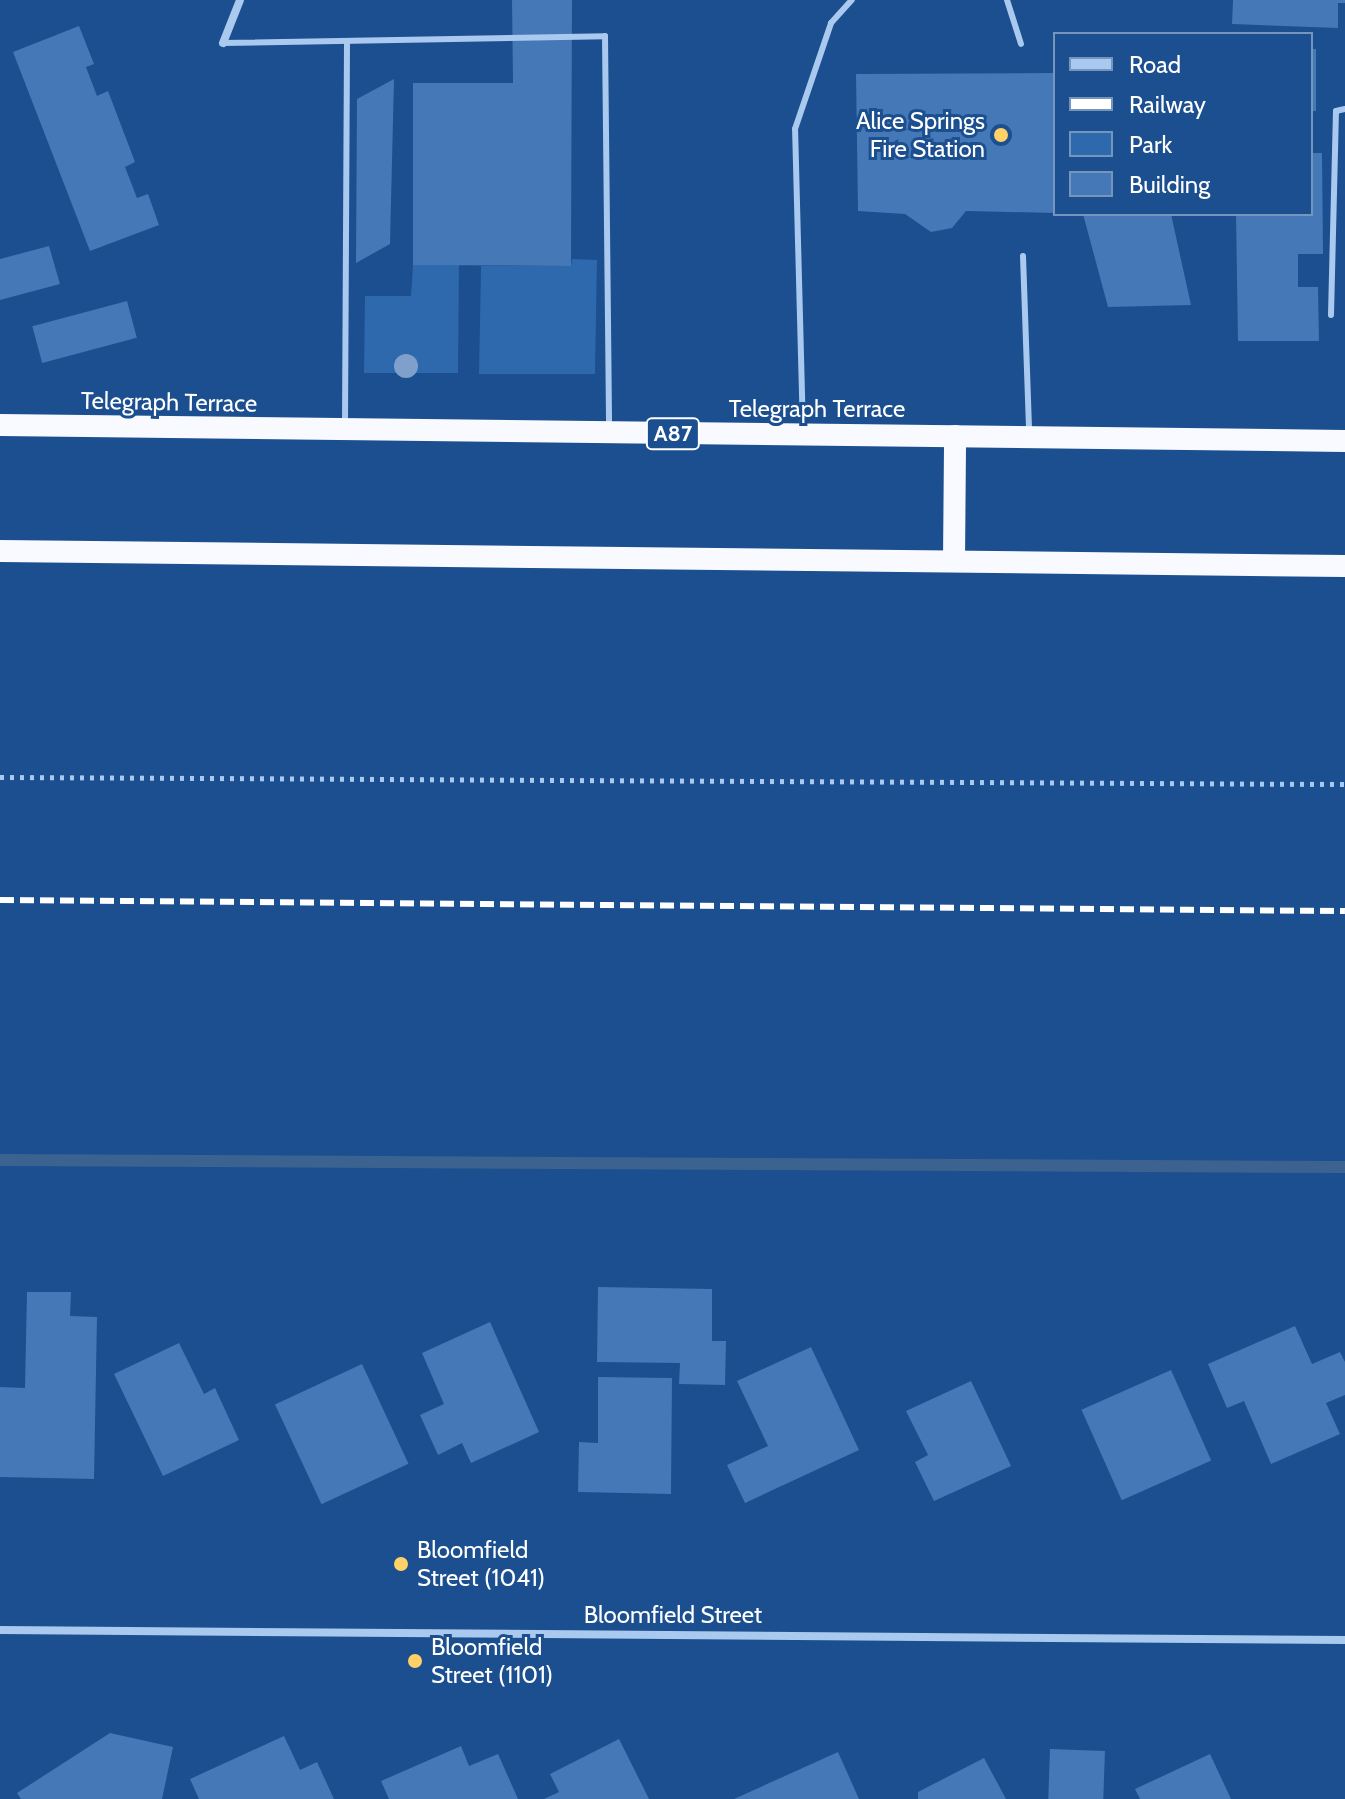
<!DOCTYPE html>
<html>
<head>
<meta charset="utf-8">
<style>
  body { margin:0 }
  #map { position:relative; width:1345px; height:1799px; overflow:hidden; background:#1b4f8f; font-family:Cabin,sans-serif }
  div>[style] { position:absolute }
  .green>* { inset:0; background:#2e69ad }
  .stream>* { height:12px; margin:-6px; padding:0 6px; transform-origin:6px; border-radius:6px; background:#3c6290 }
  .building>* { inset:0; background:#4478b7; transform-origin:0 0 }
  .path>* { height:5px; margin-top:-2.5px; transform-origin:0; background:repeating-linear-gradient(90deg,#a9c9ee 0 4px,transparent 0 10px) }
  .service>* { height:6px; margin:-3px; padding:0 3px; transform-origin:3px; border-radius:3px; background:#a9c9ee }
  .minor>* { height:8px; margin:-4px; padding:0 4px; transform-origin:4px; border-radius:4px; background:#a9c9ee }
  .trunk>* { height:22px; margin:-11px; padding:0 11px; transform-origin:11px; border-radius:11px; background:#f8faff }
  .rail>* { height:6px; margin-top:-3px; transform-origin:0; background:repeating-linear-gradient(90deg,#fff 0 14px,transparent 0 20px) }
  .trees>* { width:24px; height:24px; margin:-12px; border-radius:50%; background:#7ea0ca }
  .dots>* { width:22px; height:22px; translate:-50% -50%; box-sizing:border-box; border:4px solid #1b4f8f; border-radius:50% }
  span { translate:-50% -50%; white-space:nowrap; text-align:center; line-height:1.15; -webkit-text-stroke:6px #1b4f8f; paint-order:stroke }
  .shield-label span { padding:2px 6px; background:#1b4f8f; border:2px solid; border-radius:6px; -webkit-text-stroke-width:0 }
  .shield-label { font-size:22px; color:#fff; font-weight:700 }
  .poi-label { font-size:24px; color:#fff }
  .right { translate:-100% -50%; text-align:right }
  .left { translate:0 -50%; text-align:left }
  .street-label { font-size:24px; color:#fff }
  .legend { position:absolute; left:1053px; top:32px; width:260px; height:184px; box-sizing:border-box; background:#1b4f8f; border:2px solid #7695bc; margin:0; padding:10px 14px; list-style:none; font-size:24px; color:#fff }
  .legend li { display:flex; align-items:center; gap:16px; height:40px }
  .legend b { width:40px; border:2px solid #7695bc }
</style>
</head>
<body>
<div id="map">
  <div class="green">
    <i style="clip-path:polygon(572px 259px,597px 260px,595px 374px,479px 374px,481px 266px,571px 266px)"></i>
    <i style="clip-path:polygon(413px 265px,459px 265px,458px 373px,364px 373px,365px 296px,411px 296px)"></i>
  </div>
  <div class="stream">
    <i style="left:0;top:1160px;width:1345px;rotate:0.3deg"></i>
  </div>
  <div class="building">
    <i style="clip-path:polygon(512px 0,572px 0,571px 266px,413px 265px,413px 83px,513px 83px)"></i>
    <i style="clip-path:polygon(1233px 0,1345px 0,1345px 3px,1338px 3px,1338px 28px,1232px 24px)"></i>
    <i style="clip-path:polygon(79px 26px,94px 64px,86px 67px,97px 96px,108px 91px,135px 162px,125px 167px,137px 198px,148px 194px,159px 225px,90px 251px,13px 52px)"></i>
    <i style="left:1311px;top:49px;width:5px;height:62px"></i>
    <i style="clip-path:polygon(1055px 73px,1055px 213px,966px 211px,952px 228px,931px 232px,905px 214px,858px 211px,856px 74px)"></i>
    <i style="clip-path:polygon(394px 79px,390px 244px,356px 263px,357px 99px)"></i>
    <i style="clip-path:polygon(1311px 153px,1322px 153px,1323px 254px,1298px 254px,1298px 287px,1318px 287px,1319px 341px,1238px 341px,1236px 214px,1311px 214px)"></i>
    <i style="clip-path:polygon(1083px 214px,1171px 214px,1191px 305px,1108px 307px)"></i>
    <i style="clip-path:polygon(49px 246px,60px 284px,0 300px,0 259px)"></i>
    <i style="left:127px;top:301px;width:38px;height:98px;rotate:75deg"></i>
    <i style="clip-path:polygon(598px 1287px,712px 1289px,712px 1341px,726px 1341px,725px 1385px,679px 1384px,680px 1363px,597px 1362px)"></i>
    <i style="clip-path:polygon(27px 1292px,71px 1292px,70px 1316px,97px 1317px,94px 1479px,0 1477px,0 1387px,25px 1388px)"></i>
    <i style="clip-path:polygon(490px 1322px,539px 1432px,471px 1463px,462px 1443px,438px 1455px,420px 1415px,444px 1404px,422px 1353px)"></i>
    <i style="clip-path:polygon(1295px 1326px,1312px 1364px,1340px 1352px,1345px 1362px,1345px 1395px,1326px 1403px,1340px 1434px,1271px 1464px,1244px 1401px,1227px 1408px,1208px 1364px)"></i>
    <i style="clip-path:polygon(179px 1343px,204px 1394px,215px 1388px,239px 1440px,163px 1476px,114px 1374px)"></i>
    <i style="clip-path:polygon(811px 1347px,859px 1450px,745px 1503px,727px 1465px,768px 1446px,737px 1381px)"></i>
    <i style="left:362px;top:1364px;width:110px;height:96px;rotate:65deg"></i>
    <i style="left:1171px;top:1370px;width:99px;height:98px;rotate:66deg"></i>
    <i style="clip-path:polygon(598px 1377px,672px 1378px,671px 1494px,578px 1492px,579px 1442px,598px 1443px)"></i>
    <i style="clip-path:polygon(971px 1381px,1011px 1466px,934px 1501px,915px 1462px,928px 1455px,906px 1411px)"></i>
    <i style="clip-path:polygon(110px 1733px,173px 1747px,162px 1799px,21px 1799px,17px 1793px)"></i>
    <i style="clip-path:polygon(284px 1736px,300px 1770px,317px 1762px,334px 1799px,199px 1799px,190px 1779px)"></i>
    <i style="clip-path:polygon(619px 1739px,649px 1799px,544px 1799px,559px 1792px,550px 1774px)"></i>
    <i style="clip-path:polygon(461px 1746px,469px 1766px,498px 1754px,518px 1799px,389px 1799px,381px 1781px)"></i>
    <i style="left:1050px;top:1749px;width:55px;height:50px;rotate:2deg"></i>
    <i style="clip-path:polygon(838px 1752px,859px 1799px,734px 1799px)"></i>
    <i style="clip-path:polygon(1210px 1754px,1231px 1799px,1140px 1799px,1135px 1789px)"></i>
    <i style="clip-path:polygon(984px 1758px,1006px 1799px,918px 1799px,918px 1792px)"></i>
  </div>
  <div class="path">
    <i style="left:0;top:777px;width:1345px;rotate:0.3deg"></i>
  </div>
  <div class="service">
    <i style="left:1007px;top:0;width:46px;rotate:72.3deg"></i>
    <i style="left:223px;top:43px;width:382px;rotate:-1deg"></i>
    <i style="left:605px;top:36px;width:390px;rotate:89.4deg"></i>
    <i style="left:1023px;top:256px;width:176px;rotate:88deg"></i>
    <i style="left:1331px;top:315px;width:204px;rotate:-88.6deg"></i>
    <i style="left:1336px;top:111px;width:9px;rotate:-13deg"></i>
    <i style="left:345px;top:425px;width:384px;rotate:-89.7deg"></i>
    <i style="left:803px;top:432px;width:303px;rotate:-91.5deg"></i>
    <i style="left:795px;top:129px;width:112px;rotate:-71.2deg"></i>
    <i style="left:831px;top:23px;width:31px;rotate:-48deg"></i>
  </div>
  <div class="minor">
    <i style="left:223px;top:43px;width:46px;rotate:-68.4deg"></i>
    <i style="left:0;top:1630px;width:1345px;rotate:0.43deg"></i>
  </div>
  <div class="trunk">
    <i style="left:0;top:425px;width:1345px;rotate:0.68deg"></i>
    <i style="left:0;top:551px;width:1345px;rotate:0.64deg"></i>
    <i style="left:954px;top:561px;width:125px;rotate:-89.5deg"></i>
  </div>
  <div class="rail">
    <i style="left:0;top:900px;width:1345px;rotate:0.47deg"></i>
  </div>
  <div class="trees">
    <i style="left:406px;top:366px"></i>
  </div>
  <div class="dots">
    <i style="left:1001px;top:135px;background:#ffd166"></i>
    <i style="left:401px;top:1564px;background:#ffd166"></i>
    <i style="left:415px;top:1661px;background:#ffd166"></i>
  </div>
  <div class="shield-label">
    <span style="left:673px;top:434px">A87</span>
  </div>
  <div class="poi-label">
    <span class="right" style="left:985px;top:135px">Alice Springs<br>Fire Station</span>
    <span class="left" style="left:417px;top:1564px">Bloomfield<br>Street (1041)</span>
    <span class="left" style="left:431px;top:1661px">Bloomfield<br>Street (1101)</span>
  </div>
  <div class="street-label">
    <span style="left:169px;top:402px;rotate:1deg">Telegraph Terrace</span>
    <span style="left:817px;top:409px">Telegraph Terrace</span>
    <span style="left:673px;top:1615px">Bloomfield Street</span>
  </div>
  <ul class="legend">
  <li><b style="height:10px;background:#a9c9ee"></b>Road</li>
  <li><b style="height:10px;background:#fff"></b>Railway</li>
  <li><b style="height:22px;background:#2e69ad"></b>Park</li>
  <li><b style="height:22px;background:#4478b7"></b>Building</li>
  </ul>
</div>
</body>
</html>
